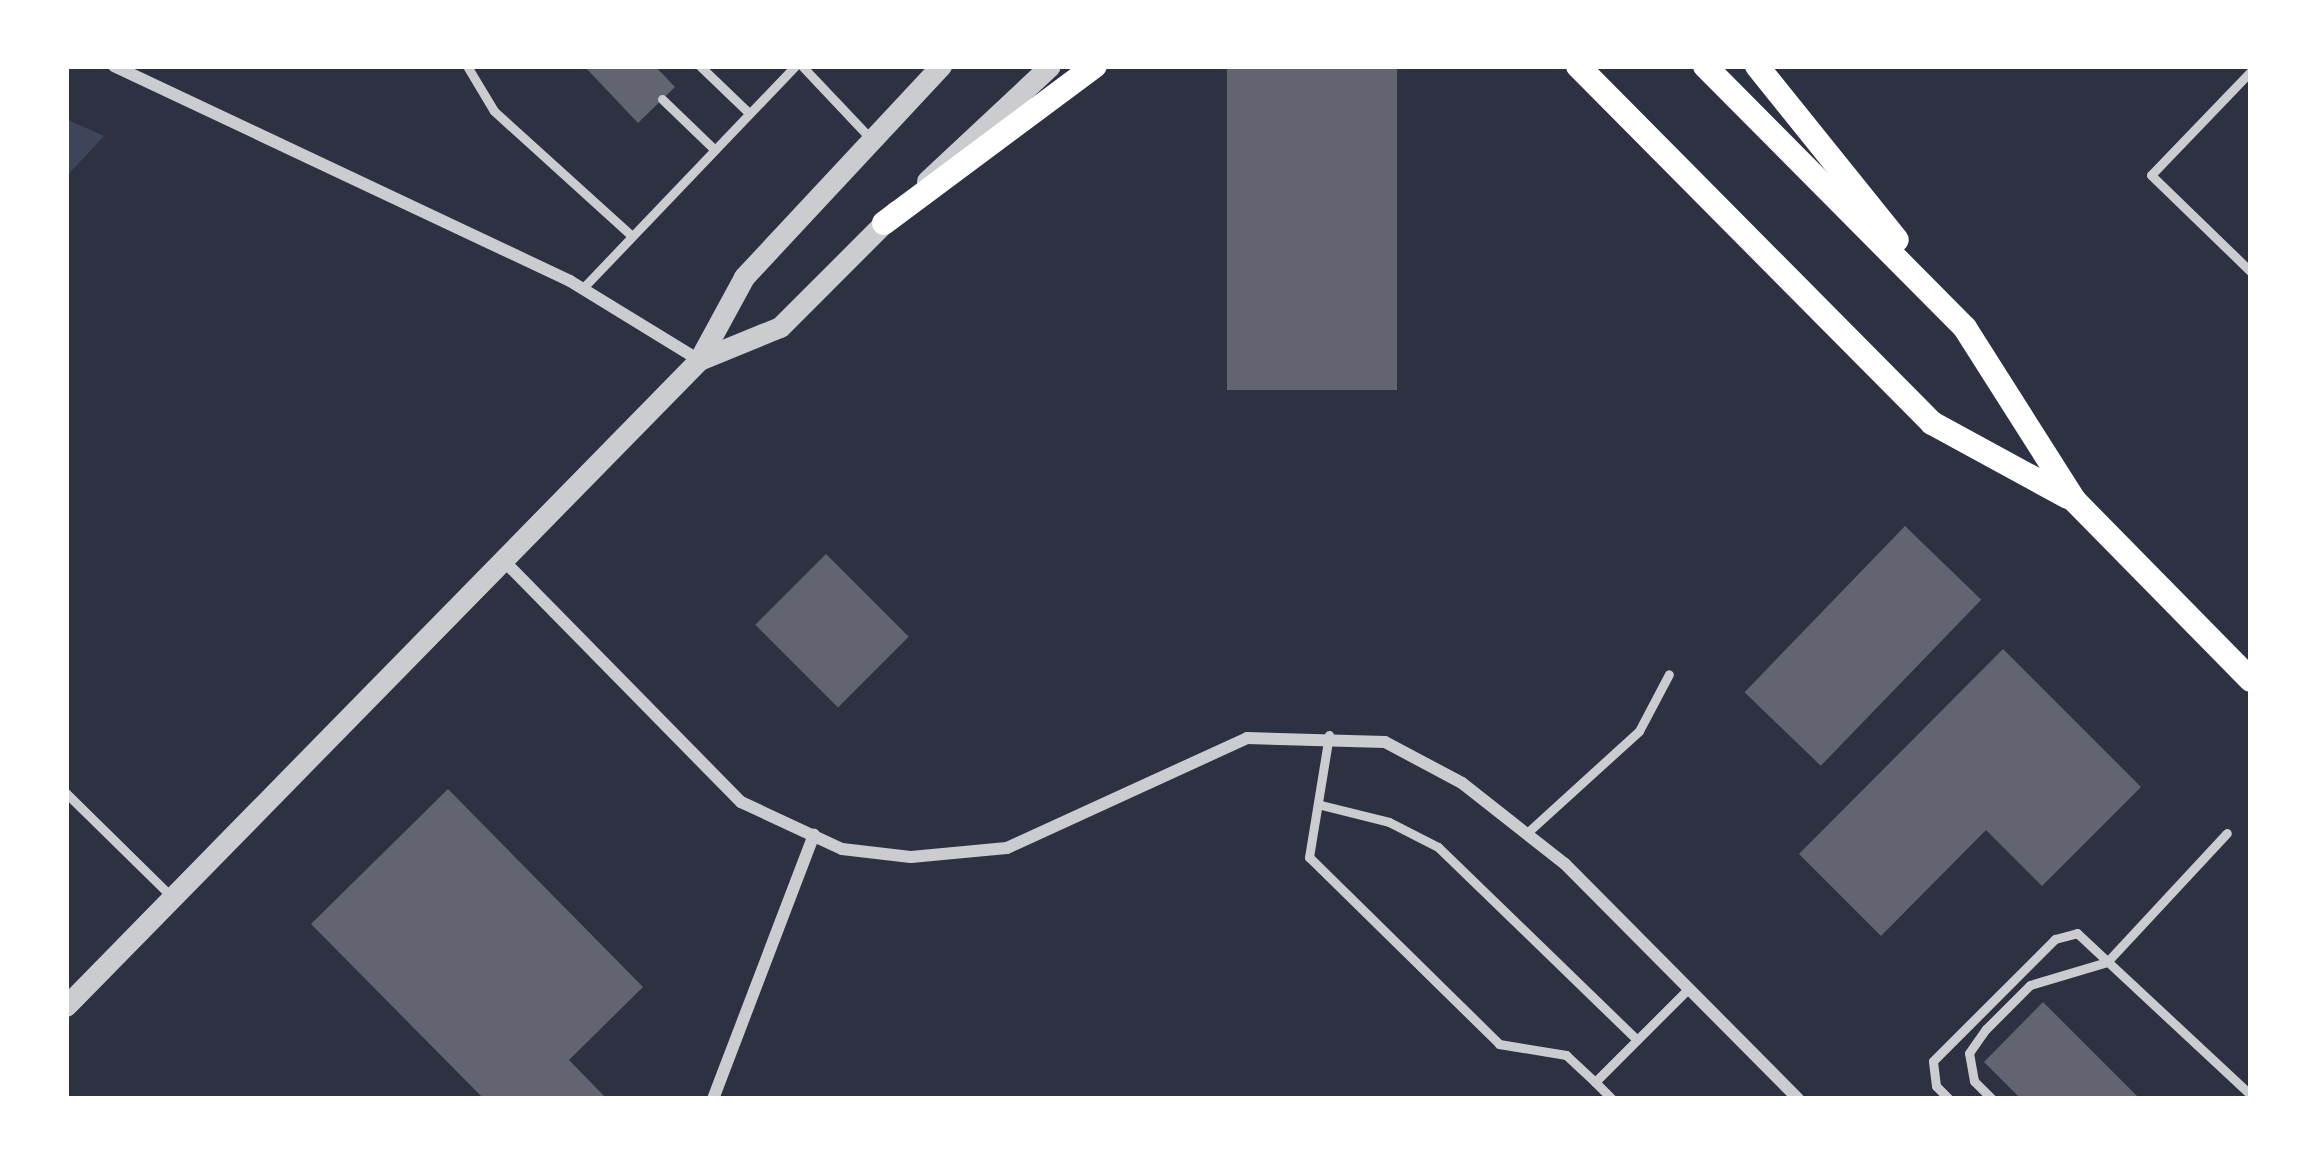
<!DOCTYPE html>
<html>
<head>
<meta charset="utf-8">
<style>
  body { margin:0 }
  #map { position:relative; width:2317px; height:1165px; overflow:hidden; background:#2d3142; font-family:"Fira Sans",sans-serif }
  div>[style] { position:absolute }
  .green>* { inset:0; background:#3c4559 }
  .building>* { inset:0; background:#626471; transform-origin:0 0 }
  .service>* { height:9px; margin:-4.5px; padding:0 4.5px; transform-origin:4.5px; border-radius:4.5px; background:#caccd0 }
  .minor>* { height:12px; margin:-6px; padding:0 6px; transform-origin:6px; border-radius:6px; background:#caccd0 }
  .tertiary>* { height:21px; margin:-10.5px; padding:0 10.5px; transform-origin:10.5px; border-radius:10.5px; background:#caccd0 }
  .secondary>* { height:24px; margin:-12px; padding:0 12px; transform-origin:12px; border-radius:12px; background:#fff }
  span { translate:-50% -50%; white-space:nowrap; text-align:center; line-height:1.15; -webkit-text-stroke:12px #fff; paint-order:stroke }
  .frame { position:absolute; inset:0; border:69px solid #fff; pointer-events:none }
</style>
</head>
<body>
<div id="map">
  <div class="green">
    <i style="clip-path:polygon(66px 119px,104px 136px,66px 177px)"></i>
  </div>
  <div class="building">
    <i style="clip-path:polygon(584px 66px,655px 66px,675px 87px,638px 123px)"></i>
    <i style="left:1227px;top:66px;width:170px;height:324px"></i>
    <i style="left:1905px;top:526px;width:106px;height:231px;rotate:44deg"></i>
    <i style="left:826px;top:554px;width:117px;height:100px;rotate:45deg"></i>
    <i style="clip-path:polygon(2003px 649px,2141px 787px,2042px 886px,1986px 830px,1881px 936px,1799px 854px)"></i>
    <i style="clip-path:polygon(448px 789px,643px 987px,569px 1060px,607px 1099px,484px 1099px,311px 924px)"></i>
    <i style="clip-path:polygon(2043px 1002px,2140px 1099px,2021px 1099px,1984px 1062px)"></i>
  </div>
  <div class="service">
    <i style="left:467px;top:66px;width:52px;rotate:59deg"></i>
    <i style="left:494px;top:111px;width:186px;rotate:42.2deg"></i>
    <i style="left:700px;top:66px;width:66px;rotate:43.8deg"></i>
    <i style="left:802px;top:66px;width:102px;rotate:46.6deg"></i>
    <i style="left:2251px;top:71px;width:144px;rotate:133.9deg"></i>
    <i style="left:2151px;top:175px;width:139px;rotate:44.1deg"></i>
    <i style="left:662px;top:99px;width:72px;rotate:43.9deg"></i>
    <i style="left:582px;top:289px;width:308px;rotate:-46.3deg"></i>
    <i style="left:1329px;top:735px;width:124px;rotate:99.3deg"></i>
    <i style="left:1309px;top:857px;width:267px;rotate:44.5deg"></i>
    <i style="left:1499px;top:1044px;width:68px;rotate:9.3deg"></i>
    <i style="left:1566px;top:1055px;width:40px;rotate:43deg"></i>
    <i style="left:66px;top:793px;width:150px;rotate:44.5deg"></i>
    <i style="left:1321px;top:805px;width:70px;rotate:14deg"></i>
    <i style="left:1389px;top:822px;width:55px;rotate:27deg"></i>
    <i style="left:1438px;top:847px;width:277px;rotate:44.1deg"></i>
    <i style="left:1528px;top:832px;width:150px;rotate:-42.3deg"></i>
    <i style="left:1639px;top:731px;width:64px;rotate:-62.2deg"></i>
    <i style="left:1612px;top:1099px;width:24px;rotate:-135deg"></i>
    <i style="left:1595px;top:1082px;width:133px;rotate:-45deg"></i>
    <i style="left:1949px;top:1099px;width:18px;rotate:-135deg"></i>
    <i style="left:1936px;top:1086px;width:25px;rotate:-97deg"></i>
    <i style="left:1933px;top:1061px;width:173px;rotate:-45deg"></i>
    <i style="left:2055px;top:939px;width:23px;rotate:-15deg"></i>
    <i style="left:2077px;top:933px;width:238px;rotate:43deg"></i>
    <i style="left:1992px;top:1099px;width:25px;rotate:-135deg"></i>
    <i style="left:1974px;top:1081px;width:28px;rotate:-100deg"></i>
    <i style="left:1969px;top:1053px;width:29px;rotate:-55deg"></i>
    <i style="left:1986px;top:1029px;width:62px;rotate:-45deg"></i>
    <i style="left:2030px;top:985px;width:80px;rotate:-16.6deg"></i>
    <i style="left:2107px;top:962px;width:176px;rotate:-47.1deg"></i>
  </div>
  <div class="minor">
    <i style="left:114px;top:66px;width:504px;rotate:25.24deg"></i>
    <i style="left:570px;top:281px;width:151px;rotate:31.5deg"></i>
    <i style="left:505px;top:562px;width:337px;rotate:45.5deg"></i>
    <i style="left:741px;top:802px;width:111px;rotate:25deg"></i>
    <i style="left:842px;top:849px;width:69px;rotate:6.6deg"></i>
    <i style="left:911px;top:857px;width:96px;rotate:-5.4deg"></i>
    <i style="left:1007px;top:848px;width:264px;rotate:-24.6deg"></i>
    <i style="left:1247px;top:738px;width:138px;rotate:1.7deg"></i>
    <i style="left:1385px;top:742px;width:87px;rotate:28deg"></i>
    <i style="left:1462px;top:783px;width:131px;rotate:38.2deg"></i>
    <i style="left:1565px;top:864px;width:331px;rotate:45.2deg"></i>
    <i style="left:713px;top:1099px;width:283px;rotate:-69.1deg"></i>
  </div>
  <div class="tertiary">
    <i style="left:927px;top:181px;width:168px;rotate:-43.1deg"></i>
    <i style="left:699px;top:360px;width:87px;rotate:-22.2deg"></i>
    <i style="left:780px;top:327px;width:164px;rotate:-45deg"></i>
    <i style="left:66px;top:1006px;width:904px;rotate:-45.58deg"></i>
    <i style="left:699px;top:360px;width:94px;rotate:-61.5deg"></i>
    <i style="left:744px;top:277px;width:289px;rotate:-47deg"></i>
  </div>
  <div class="secondary">
    <i style="left:1578px;top:66px;width:503px;rotate:45.24deg"></i>
    <i style="left:1932px;top:423px;width:155px;rotate:28.6deg"></i>
    <i style="left:1705px;top:66px;width:369px;rotate:45.2deg"></i>
    <i style="left:1965px;top:328px;width:204px;rotate:57.6deg"></i>
    <i style="left:2074px;top:500px;width:252px;rotate:45.5deg"></i>
    <i style="left:1757px;top:66px;width:223px;rotate:51.2deg"></i>
    <i style="left:884px;top:223px;width:263px;rotate:-36.7deg"></i>
  </div>
  <div class="frame"></div>
</div>
</body>
</html>
